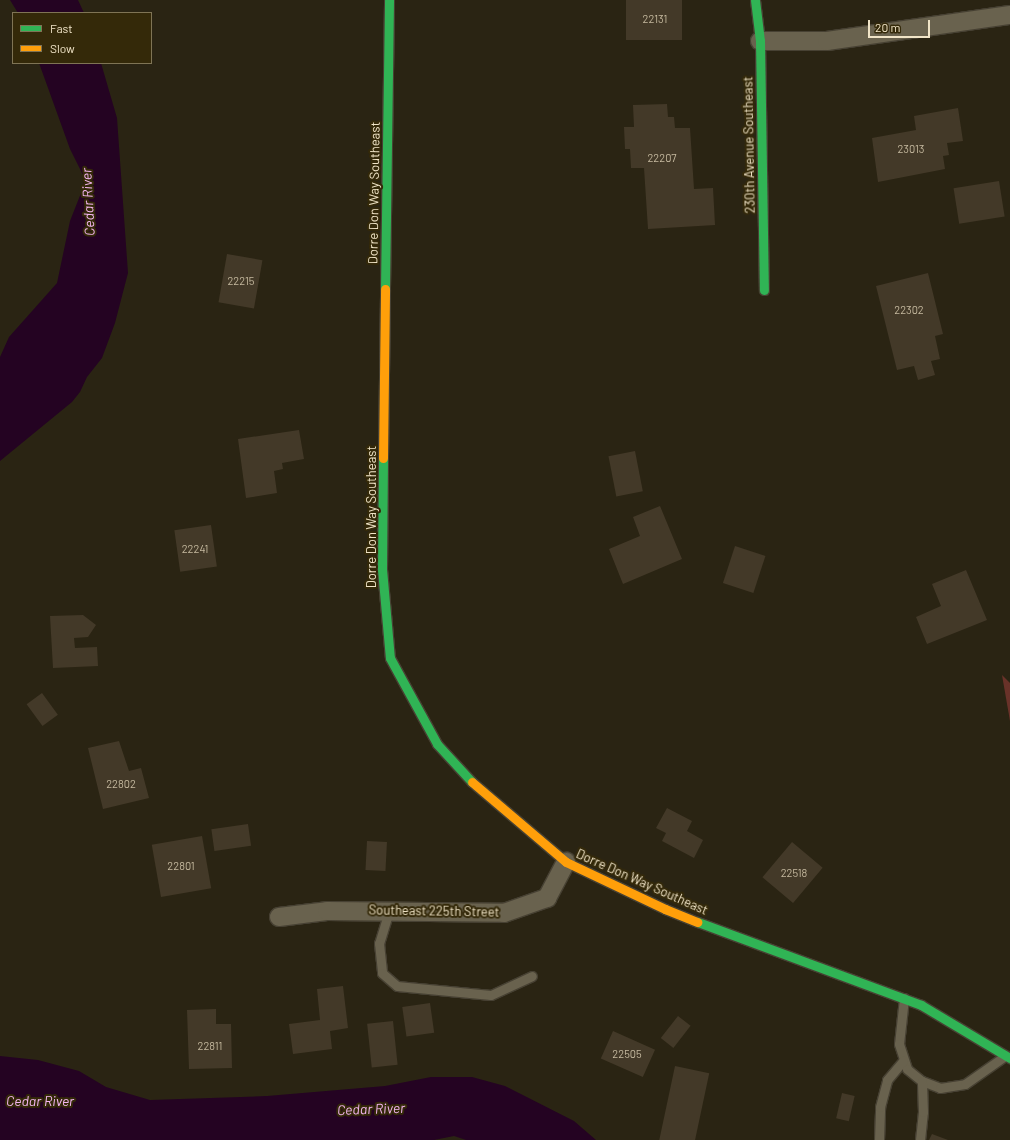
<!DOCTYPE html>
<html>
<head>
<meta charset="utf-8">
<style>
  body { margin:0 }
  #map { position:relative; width:1010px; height:1140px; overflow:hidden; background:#2a2413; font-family:Barlow,sans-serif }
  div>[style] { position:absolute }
  .green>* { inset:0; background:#693229 }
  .water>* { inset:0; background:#240322 }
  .building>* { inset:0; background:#433928; transform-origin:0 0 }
  .roads { filter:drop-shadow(1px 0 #474133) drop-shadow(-1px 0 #474133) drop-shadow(0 1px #474133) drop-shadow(0 -1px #474133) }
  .lane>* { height:9px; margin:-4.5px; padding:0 4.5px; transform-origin:4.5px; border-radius:4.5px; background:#69624e }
  .street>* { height:18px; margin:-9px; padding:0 9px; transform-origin:9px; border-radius:9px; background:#69624e }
  .fast>* { height:9px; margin:-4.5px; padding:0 4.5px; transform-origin:4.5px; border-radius:4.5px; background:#30b455 }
  .slow>* { height:9px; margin:-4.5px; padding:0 4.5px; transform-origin:4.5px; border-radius:4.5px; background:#ff9f0a }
  span { translate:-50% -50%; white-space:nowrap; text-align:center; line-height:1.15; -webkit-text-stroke:4px #342909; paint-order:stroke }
  .number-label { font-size:11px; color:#c5b99f }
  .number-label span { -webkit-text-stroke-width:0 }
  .street-label { font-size:13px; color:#f0e4c7 }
  .water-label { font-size:14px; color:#f4b5f1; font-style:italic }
  .legend { position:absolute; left:12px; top:12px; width:140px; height:52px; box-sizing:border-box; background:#342909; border:1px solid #7f7455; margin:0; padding:5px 7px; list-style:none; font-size:12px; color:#f0e4c7 }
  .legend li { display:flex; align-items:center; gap:8px; height:20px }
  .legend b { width:20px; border:1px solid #7f7455 }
  .scale { position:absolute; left:868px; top:20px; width:62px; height:18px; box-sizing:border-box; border:2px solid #f0e4c7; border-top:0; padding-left:5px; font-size:12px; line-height:14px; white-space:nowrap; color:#f0e4c7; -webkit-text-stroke:3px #342909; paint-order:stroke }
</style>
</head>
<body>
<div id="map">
  <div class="green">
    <i style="clip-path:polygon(1002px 675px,1010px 683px,1010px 721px)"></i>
  </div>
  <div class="water">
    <i style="clip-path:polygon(10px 0,78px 0,84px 13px,18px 13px)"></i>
    <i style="clip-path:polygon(39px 63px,101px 63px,117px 118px,128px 273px,115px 323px,102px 358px,87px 377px,80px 392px,72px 402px,0 461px,0 357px,9px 337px,57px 283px,70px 221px,83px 188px,84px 177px,70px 149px)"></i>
    <i style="clip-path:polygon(0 1056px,38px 1060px,79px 1071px,106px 1087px,150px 1100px,267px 1096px,385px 1086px,431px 1077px,472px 1077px,505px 1086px,574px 1121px,596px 1140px,466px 1140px,454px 1136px,434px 1140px,0 1140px)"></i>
  </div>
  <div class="building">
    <i style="left:626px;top:0;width:56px;height:40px"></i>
    <i style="clip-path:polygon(667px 104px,668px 117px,674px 117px,675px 128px,690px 128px,694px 189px,713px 188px,715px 225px,648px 229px,644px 168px,631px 168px,630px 149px,625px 149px,624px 127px,634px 127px,633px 105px)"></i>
    <i style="clip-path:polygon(958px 108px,963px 141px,947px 143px,949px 155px,943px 156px,945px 169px,878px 182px,872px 138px,916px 130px,914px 116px)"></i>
    <i style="left:999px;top:181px;width:36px;height:46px;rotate:81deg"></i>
    <i style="left:227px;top:254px;width:36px;height:49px;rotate:10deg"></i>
    <i style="clip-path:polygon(928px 273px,943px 334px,935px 336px,940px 359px,931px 361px,935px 375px,918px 380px,914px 366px,897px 370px,876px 286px)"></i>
    <i style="clip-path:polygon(299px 430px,304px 459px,282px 463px,283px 469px,274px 471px,277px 493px,246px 498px,238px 439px)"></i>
    <i style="left:635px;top:451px;width:41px;height:27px;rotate:79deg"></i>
    <i style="clip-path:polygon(660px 506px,682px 559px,623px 584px,609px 549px,640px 536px,633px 517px)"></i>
    <i style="left:211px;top:525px;width:42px;height:37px;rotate:82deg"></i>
    <i style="left:735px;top:546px;width:32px;height:39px;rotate:18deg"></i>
    <i style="clip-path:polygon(966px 570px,987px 620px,927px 644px,916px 617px,941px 606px,932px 584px)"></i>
    <i style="clip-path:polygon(83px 615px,96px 625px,88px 637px,74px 638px,75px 648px,97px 647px,98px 666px,53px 668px,50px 616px)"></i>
    <i style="left:42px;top:693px;width:27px;height:19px;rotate:54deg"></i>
    <i style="clip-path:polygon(119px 741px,129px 771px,141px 768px,149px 798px,103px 809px,88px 748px)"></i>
    <i style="clip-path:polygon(667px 808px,692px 821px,687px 831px,703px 840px,694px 858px,662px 841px,666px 833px,656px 828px)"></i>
    <i style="left:248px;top:824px;width:22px;height:37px;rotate:82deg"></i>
    <i style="left:202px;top:836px;width:53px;height:51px;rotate:80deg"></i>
    <i style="left:367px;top:841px;width:20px;height:29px;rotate:3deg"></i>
    <i style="left:792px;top:842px;width:40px;height:46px;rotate:40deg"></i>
    <i style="clip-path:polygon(343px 986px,348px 1028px,330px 1031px,332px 1049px,293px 1054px,289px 1024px,320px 1020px,317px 989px)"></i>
    <i style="left:430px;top:1003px;width:30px;height:28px;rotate:82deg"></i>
    <i style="clip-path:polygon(216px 1009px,216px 1024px,231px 1024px,232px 1068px,189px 1069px,187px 1010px)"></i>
    <i style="left:678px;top:1016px;width:16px;height:28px;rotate:38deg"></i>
    <i style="left:393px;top:1021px;width:44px;height:26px;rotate:84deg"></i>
    <i style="left:613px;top:1031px;width:46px;height:30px;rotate:24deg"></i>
    <i style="left:675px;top:1066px;width:35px;height:76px;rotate:12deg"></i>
    <i style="left:842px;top:1093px;width:13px;height:26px;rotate:13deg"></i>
    <i style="clip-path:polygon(932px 1134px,948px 1140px,929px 1140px)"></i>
  </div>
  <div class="roads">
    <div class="lane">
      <i style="left:389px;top:911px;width:34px;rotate:107deg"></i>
      <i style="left:379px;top:943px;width:30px;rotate:84deg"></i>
      <i style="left:382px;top:973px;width:20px;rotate:41deg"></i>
      <i style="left:397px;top:986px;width:94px;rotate:5.5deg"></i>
      <i style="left:491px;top:995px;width:45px;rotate:-24.9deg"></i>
      <i style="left:904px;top:998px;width:46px;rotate:96.2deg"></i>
      <i style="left:899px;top:1044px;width:26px;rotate:72deg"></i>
      <i style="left:907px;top:1069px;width:19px;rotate:39deg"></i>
      <i style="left:922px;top:1081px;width:19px;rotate:21deg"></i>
      <i style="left:940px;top:1088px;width:25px;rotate:-9deg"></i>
      <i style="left:965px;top:1084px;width:49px;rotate:-35deg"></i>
      <i style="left:879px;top:1140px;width:33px;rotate:-88deg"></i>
      <i style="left:880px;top:1107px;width:28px;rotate:-75deg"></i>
      <i style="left:887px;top:1080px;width:25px;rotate:-50deg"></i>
      <i style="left:920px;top:1140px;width:28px;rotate:-84deg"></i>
      <i style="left:923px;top:1112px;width:31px;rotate:-92deg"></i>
    </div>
    <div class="street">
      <i style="left:760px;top:41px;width:67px"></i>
      <i style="left:827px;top:41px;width:185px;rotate:-8.1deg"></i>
      <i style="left:279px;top:917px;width:48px;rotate:-7.1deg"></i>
      <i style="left:327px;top:911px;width:177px;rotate:0.6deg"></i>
      <i style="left:504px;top:913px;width:46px;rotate:-19.2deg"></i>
      <i style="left:547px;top:898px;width:41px;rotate:-62.2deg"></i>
    </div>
    <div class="fast">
      <i style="left:755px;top:0;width:41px;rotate:83deg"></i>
      <i style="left:760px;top:41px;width:249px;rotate:89.1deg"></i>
      <i style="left:385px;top:289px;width:289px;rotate:-89.2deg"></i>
      <i style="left:383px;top:458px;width:111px;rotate:90.5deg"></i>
      <i style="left:382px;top:569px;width:89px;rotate:84.9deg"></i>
      <i style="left:390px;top:658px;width:98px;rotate:61.3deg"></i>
      <i style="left:437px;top:744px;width:52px;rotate:47.4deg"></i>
      <i style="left:698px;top:922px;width:238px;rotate:20.4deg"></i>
      <i style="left:921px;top:1005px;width:104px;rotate:30.8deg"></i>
    </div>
    <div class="slow">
      <i style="left:383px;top:458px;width:169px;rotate:-89.3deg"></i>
      <i style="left:472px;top:782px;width:123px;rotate:40.4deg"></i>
      <i style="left:566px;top:862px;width:110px;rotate:25.4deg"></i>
      <i style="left:665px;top:909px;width:35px;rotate:22deg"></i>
    </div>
  </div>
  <div class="number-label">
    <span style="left:655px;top:19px">22131</span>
    <span style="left:911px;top:149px">23013</span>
    <span style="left:662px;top:158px">22207</span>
    <span style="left:241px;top:281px">22215</span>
    <span style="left:909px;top:310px">22302</span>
    <span style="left:195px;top:549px">22241</span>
    <span style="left:121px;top:784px">22802</span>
    <span style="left:181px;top:866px">22801</span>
    <span style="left:794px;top:873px">22518</span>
    <span style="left:210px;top:1046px">22811</span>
    <span style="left:627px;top:1054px">22505</span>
  </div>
  <div class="street-label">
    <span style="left:749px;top:145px;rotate:-91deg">230th Avenue Southeast</span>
    <span style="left:374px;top:193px;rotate:-89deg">Dorre Don Way Southeast</span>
    <span style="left:371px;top:517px;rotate:-90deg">Dorre Don Way Southeast</span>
    <span style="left:642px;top:882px;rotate:24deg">Dorre Don Way Southeast</span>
    <span style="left:434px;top:911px;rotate:1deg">Southeast 225th Street</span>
  </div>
  <div class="water-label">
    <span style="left:88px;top:202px;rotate:-93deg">Cedar River</span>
    <span style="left:40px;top:1101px">Cedar River</span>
    <span style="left:371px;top:1109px;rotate:-2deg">Cedar River</span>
  </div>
  <ul class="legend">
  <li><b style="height:5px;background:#30b455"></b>Fast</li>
  <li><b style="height:5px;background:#ff9f0a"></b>Slow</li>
  </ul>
  <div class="scale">20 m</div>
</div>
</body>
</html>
